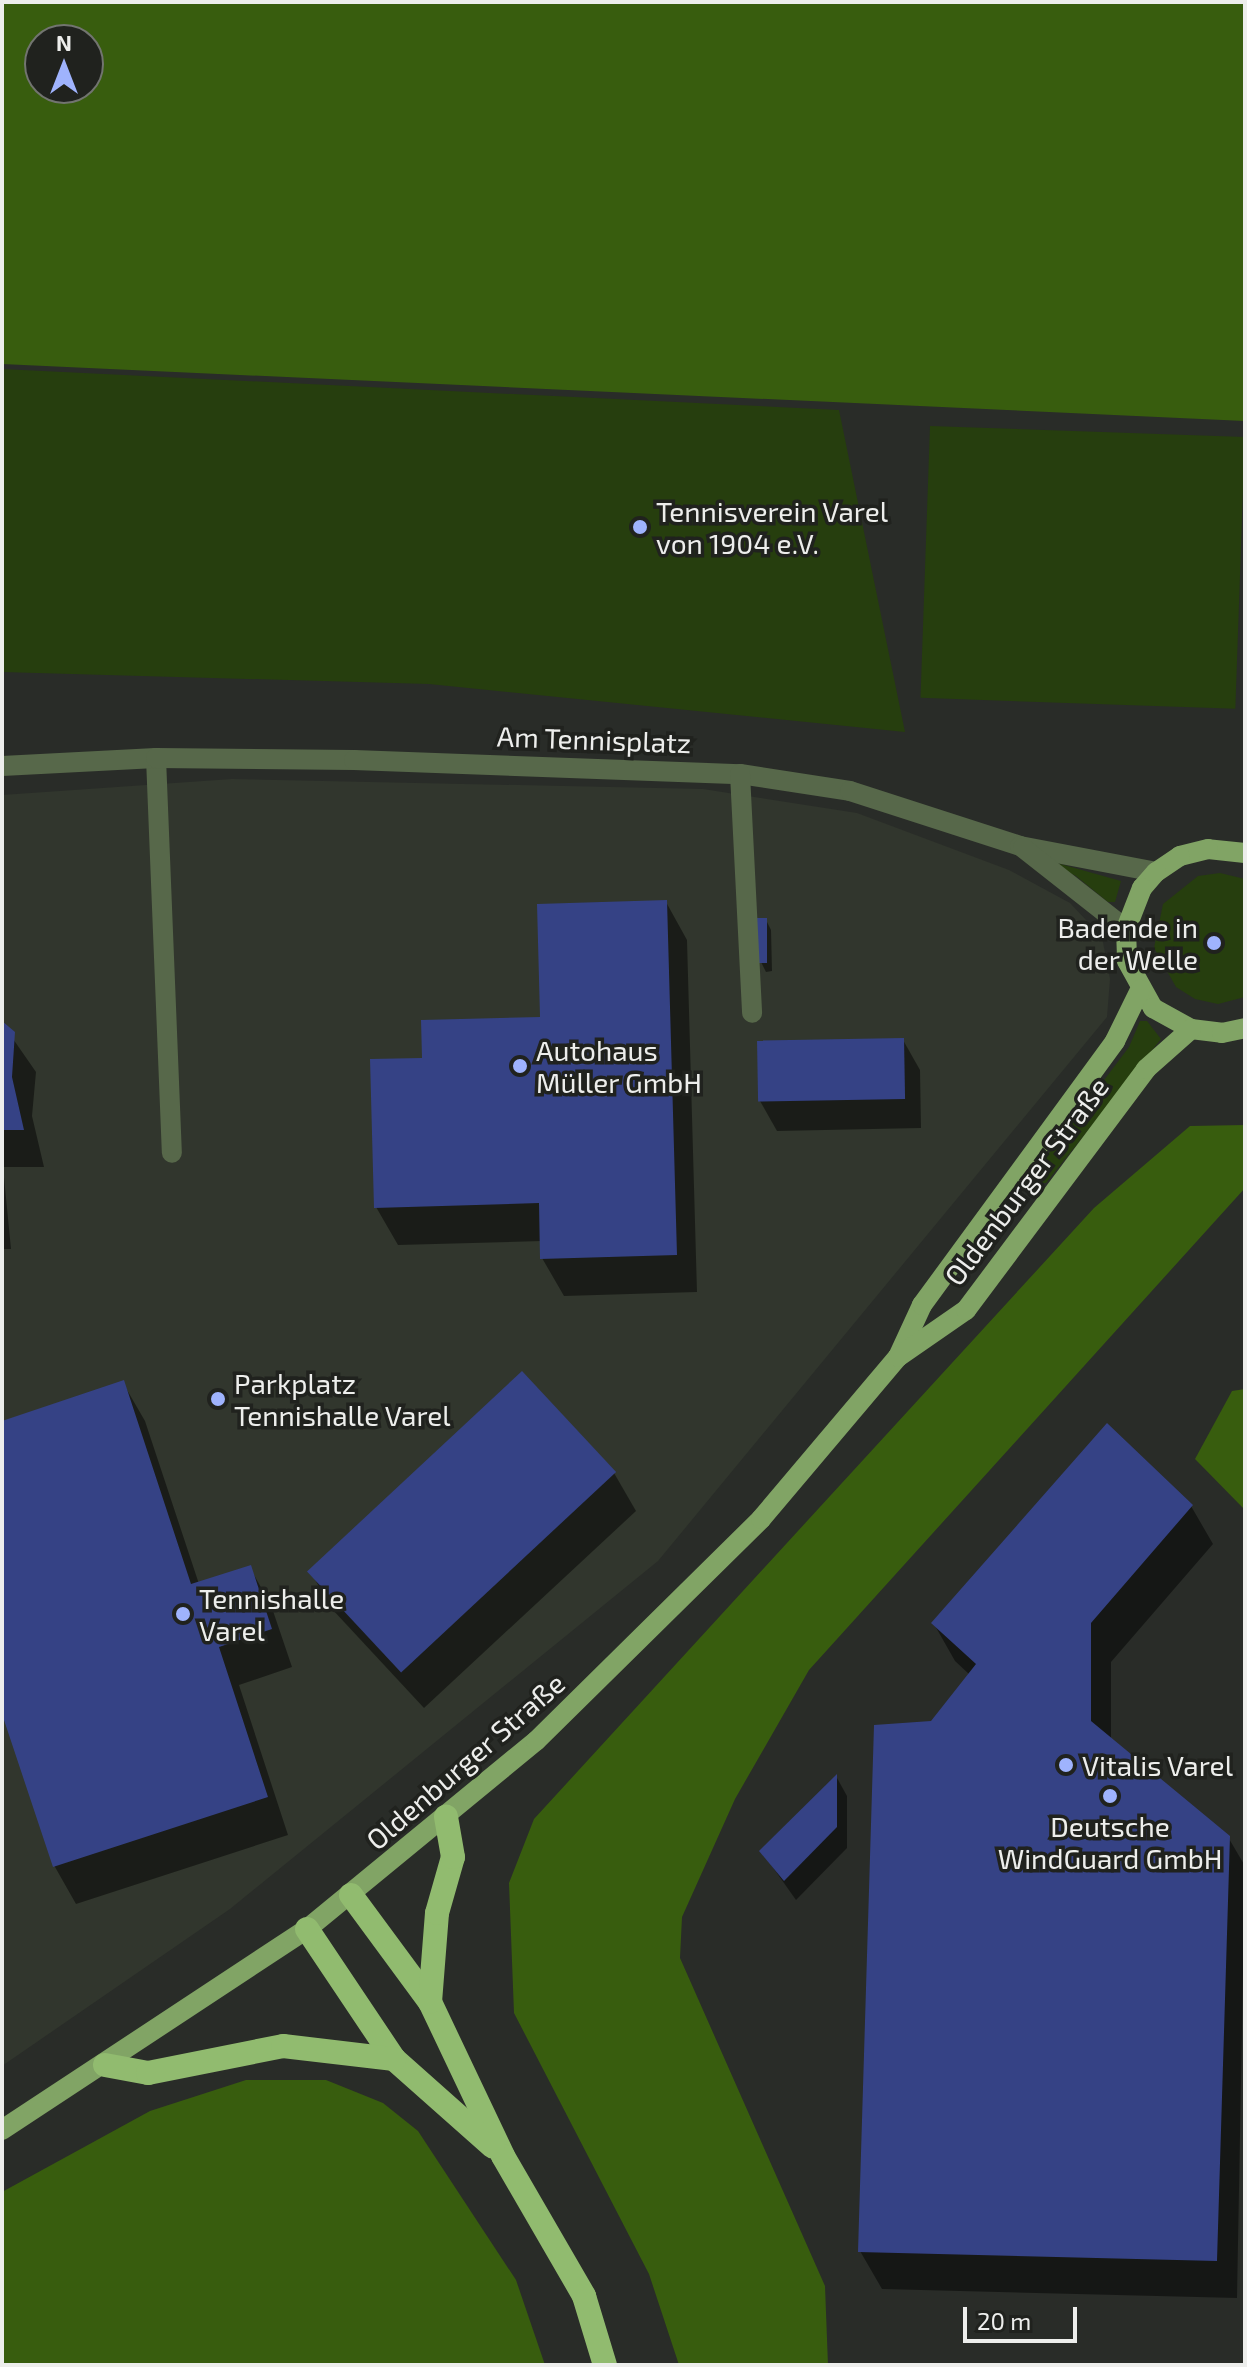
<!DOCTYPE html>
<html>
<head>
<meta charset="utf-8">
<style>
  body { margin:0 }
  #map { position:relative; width:1247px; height:2367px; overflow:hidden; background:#292c28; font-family:"Exo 2",sans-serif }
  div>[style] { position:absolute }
  .built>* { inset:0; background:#31362d }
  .green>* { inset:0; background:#263e0e; transform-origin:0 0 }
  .forest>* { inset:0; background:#385d0e }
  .shadow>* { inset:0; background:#0007 }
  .building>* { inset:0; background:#354285; transform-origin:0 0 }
  .minor>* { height:20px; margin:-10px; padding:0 10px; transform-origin:10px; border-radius:10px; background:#57684a }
  .major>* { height:20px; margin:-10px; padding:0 10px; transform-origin:10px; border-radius:10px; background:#81a465 }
  .highway>* { height:24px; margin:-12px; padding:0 12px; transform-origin:12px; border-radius:12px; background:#91bb6f }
  .dots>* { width:22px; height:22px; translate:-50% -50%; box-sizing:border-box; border:4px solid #20221e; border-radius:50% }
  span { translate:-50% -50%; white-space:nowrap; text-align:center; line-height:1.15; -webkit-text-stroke:7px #20221e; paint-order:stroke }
  .poi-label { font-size:28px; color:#edeeec }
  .left { translate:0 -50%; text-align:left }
  .right { translate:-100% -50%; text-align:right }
  .street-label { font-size:28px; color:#edeeec }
  .frame { position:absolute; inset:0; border:4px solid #edeeec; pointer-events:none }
  .north { position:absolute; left:24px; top:24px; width:80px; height:80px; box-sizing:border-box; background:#20221e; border:2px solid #727470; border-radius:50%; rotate:0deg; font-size:22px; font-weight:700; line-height:32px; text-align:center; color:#edeeec }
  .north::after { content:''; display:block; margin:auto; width:28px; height:36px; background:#9fb3fd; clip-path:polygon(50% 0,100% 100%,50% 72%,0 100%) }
  .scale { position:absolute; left:963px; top:2307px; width:114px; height:36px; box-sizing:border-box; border:4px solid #edeeec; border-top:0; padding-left:10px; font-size:24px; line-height:28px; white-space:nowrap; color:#edeeec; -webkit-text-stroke:6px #20221e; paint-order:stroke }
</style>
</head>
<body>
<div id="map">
  <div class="built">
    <i style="clip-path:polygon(232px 779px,703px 789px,857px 813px,1009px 870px,1070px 903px,1102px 937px,1110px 979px,1107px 1017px,658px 1561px,230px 1909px,2px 2066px,2px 795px)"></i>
  </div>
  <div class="green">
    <i style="clip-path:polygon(2px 369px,839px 410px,905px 732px,429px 684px,2px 672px)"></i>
    <i style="left:930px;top:426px;width:315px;height:272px;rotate:2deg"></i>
    <i style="clip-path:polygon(1039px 858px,1121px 881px,1115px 902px,1108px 902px,1076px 876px)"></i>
    <i style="clip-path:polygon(1220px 873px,1245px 879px,1245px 997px,1218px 1004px,1195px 999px,1176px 987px,1154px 948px,1163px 904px,1198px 876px)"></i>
    <i style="clip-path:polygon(1140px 1021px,1147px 1021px,1161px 1039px,1046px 1183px,1039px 1183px,1034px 1173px,1129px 1047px)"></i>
  </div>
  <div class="forest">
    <i style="clip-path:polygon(evenodd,2px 2px,1245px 2px,1245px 421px,2px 364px,2px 2px,40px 40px,88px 40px,88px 88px,40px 88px,40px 40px)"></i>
    <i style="clip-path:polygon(1245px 1125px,1245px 1188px,809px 1670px,735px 1799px,682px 1917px,680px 1958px,825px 2286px,828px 2365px,679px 2365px,649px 2274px,514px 2013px,509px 1883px,534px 1819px,1094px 1208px,1190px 1126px)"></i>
    <i style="clip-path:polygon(1245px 1389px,1245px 1510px,1195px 1459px,1232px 1391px)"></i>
    <i style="clip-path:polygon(246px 2080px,326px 2080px,383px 2103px,418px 2131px,516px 2280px,545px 2365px,2px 2365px,2px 2192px,150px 2111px)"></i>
  </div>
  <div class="shadow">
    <i style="clip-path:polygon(666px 902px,687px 940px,697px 1292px,564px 1296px,542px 1258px,542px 1241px,398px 1245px,376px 1207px,424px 1060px,542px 1019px)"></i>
    <i style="clip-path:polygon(766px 920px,771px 930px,772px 971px,766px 972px,761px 962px)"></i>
    <i style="clip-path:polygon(2px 1023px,36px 1072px,32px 1116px,44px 1167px,3px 1167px,11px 1249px,2px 1249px)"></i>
    <i style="clip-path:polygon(903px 1040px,920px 1070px,921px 1128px,777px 1131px,760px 1101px)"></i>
    <i style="clip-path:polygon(123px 1383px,145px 1421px,199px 1584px,250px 1568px,271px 1605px,292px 1667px,239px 1685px,288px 1835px,76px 1904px,55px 1867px,2px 1707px,2px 1423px)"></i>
    <i style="clip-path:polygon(614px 1473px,636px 1511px,424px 1708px,332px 1609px,310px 1571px)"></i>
    <i style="clip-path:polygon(1191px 1506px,1213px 1544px,1111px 1662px,1111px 1741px,1228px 1837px,1245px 1866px,1237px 2298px,882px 2289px,860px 2251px,932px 1723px,970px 1675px,955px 1661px,934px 1624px)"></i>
    <i style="clip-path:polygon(837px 1778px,847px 1796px,847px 1848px,796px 1900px,762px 1852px)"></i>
  </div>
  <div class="building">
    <i style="clip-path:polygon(667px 900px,677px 1255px,540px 1259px,539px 1203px,374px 1208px,370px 1059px,422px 1058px,421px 1020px,540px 1017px,537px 904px)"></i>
    <i style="left:757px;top:918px;width:10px;height:45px"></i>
    <i style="clip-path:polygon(2px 1021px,15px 1032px,12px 1077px,24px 1130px,2px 1130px)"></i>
    <i style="left:904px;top:1038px;width:61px;height:147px;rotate:89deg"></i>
    <i style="left:522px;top:1371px;width:138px;height:294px;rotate:47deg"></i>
    <i style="clip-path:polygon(124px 1380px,191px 1584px,251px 1565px,272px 1629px,219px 1647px,268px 1797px,53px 1867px,2px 1714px,2px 1421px)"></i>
    <i style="clip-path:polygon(1107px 1423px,1193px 1505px,1091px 1623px,1091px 1721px,1230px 1836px,1217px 2261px,858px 2252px,874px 1725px,931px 1721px,976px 1664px,931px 1623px)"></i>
    <i style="clip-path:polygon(837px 1774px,837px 1827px,784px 1881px,759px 1851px)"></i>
  </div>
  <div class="minor">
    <i style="left:156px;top:758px;width:395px;rotate:87.7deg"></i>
    <i style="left:2px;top:766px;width:154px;rotate:-3deg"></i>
    <i style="left:156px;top:758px;width:198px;rotate:0.6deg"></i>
    <i style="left:354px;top:760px;width:386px;rotate:2.1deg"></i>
    <i style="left:740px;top:774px;width:111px;rotate:8.8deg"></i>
    <i style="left:850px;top:791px;width:179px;rotate:17.9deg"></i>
    <i style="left:1020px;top:846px;width:138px;rotate:10.8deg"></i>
    <i style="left:740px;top:774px;width:239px;rotate:87.1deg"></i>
    <i style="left:1023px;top:848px;width:131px;rotate:38.2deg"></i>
  </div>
  <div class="major">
    <i style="left:1245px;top:853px;width:37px;rotate:-174deg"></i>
    <i style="left:1208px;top:849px;width:29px;rotate:166deg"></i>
    <i style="left:1180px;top:856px;width:29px;rotate:146deg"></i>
    <i style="left:1156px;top:872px;width:21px;rotate:131deg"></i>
    <i style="left:1142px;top:888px;width:44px;rotate:111.3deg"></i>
    <i style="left:1126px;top:929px;width:32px;rotate:88deg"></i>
    <i style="left:1127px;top:961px;width:54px;rotate:61deg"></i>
    <i style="left:1153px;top:1008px;width:43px;rotate:28.9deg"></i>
    <i style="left:1191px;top:1029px;width:31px;rotate:7deg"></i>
    <i style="left:1222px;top:1033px;width:24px;rotate:-12deg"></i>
    <i style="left:898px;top:1357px;width:57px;rotate:-65.2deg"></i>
    <i style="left:922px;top:1305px;width:327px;rotate:-53.8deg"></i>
    <i style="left:1115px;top:1041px;width:57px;rotate:-63.9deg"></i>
    <i style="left:2px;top:2130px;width:365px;rotate:-33.4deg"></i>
    <i style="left:307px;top:1929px;width:296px;rotate:-39.4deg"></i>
    <i style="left:536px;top:1741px;width:316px;rotate:-44.6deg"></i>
    <i style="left:761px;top:1519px;width:212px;rotate:-49.8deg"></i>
    <i style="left:898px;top:1357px;width:83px;rotate:-34.7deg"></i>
    <i style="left:966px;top:1310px;width:301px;rotate:-53.2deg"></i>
    <i style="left:1146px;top:1069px;width:60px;rotate:-41.6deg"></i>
  </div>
  <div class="highway">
    <i style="left:351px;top:1895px;width:133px;rotate:53.6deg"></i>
    <i style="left:430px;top:2002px;width:170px;rotate:64.6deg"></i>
    <i style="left:503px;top:2156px;width:162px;rotate:59.9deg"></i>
    <i style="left:584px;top:2296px;width:72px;rotate:73.1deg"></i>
    <i style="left:307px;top:1929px;width:156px;rotate:56.2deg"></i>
    <i style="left:394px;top:2059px;width:132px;rotate:41.6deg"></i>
    <i style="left:430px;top:2002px;width:89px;rotate:-85.5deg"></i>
    <i style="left:437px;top:1913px;width:58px;rotate:-74.1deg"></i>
    <i style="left:453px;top:1857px;width:41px;rotate:-99.9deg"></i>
    <i style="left:105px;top:2065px;width:44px;rotate:10.5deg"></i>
    <i style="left:148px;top:2073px;width:138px;rotate:-11.3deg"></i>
    <i style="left:283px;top:2046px;width:112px;rotate:6.7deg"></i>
  </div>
  <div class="dots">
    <i style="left:640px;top:527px;background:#9fb3fd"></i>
    <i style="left:1214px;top:943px;background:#9fb3fd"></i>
    <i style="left:520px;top:1066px;background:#9fb3fd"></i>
    <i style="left:218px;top:1399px;background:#9fb3fd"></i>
    <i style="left:183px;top:1614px;background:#9fb3fd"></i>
    <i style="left:1066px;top:1765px;background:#9fb3fd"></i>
    <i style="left:1110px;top:1796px;background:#9fb3fd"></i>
  </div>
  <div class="poi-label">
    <span class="left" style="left:656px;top:527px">Tennisverein Varel<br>von 1904 e.V.</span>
    <span class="right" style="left:1198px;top:943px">Badende in<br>der Welle</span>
    <span class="left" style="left:536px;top:1066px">Autohaus<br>Müller GmbH</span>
    <span class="left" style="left:234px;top:1399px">Parkplatz<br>Tennishalle Varel</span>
    <span class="left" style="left:199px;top:1614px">Tennishalle<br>Varel</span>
    <span class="left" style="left:1082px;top:1765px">Vitalis Varel</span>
    <span style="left:1110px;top:1842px">Deutsche<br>WindGuard GmbH</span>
  </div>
  <div class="street-label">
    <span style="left:594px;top:739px;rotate:2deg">Am Tennisplatz</span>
    <span style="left:1026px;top:1181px;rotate:-53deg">Oldenburger Straße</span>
    <span style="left:465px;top:1761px;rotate:-41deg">Oldenburger Straße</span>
  </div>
  <div class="frame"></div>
  <div class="north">N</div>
  <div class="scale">20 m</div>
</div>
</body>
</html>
